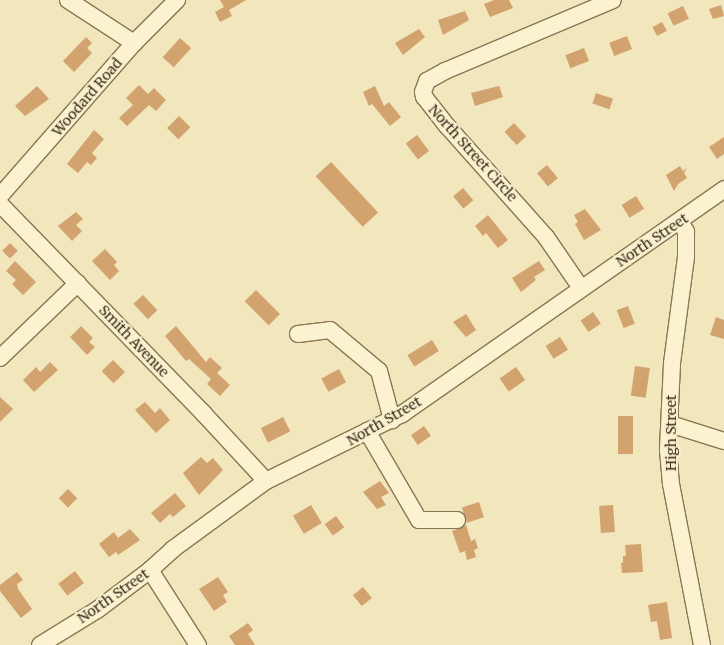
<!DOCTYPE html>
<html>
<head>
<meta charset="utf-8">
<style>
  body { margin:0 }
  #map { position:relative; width:724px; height:645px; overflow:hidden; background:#f1e6bc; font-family:Merriweather,serif }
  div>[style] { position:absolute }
  .building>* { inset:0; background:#d2a26f; transform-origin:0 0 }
  .roads { filter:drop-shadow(1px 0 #8a7654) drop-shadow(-1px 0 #8a7654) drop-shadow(0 1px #8a7654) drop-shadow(0 -1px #8a7654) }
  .minor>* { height:16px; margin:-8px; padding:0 8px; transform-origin:8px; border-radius:8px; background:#fbf3d0 }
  span { translate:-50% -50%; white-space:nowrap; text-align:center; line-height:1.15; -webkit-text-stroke:4px #f8efcd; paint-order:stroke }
  .street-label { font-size:14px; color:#382c1b }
</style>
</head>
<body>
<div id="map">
  <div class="building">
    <i style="clip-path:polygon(220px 0,246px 0,229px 10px,232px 16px,220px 22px,215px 12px,224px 7px)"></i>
    <i style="clip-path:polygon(494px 0,509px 0,513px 8px,490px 17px,484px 4px)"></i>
    <i style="clip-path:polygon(721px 5px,724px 16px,713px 19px,709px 9px)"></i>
    <i style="left:683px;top:6px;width:14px;height:17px;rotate:65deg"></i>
    <i style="clip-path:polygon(465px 11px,469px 20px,443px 35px,438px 20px)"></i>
    <i style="left:662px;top:22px;width:10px;height:11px;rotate:61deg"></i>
    <i style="clip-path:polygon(419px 29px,425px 37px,403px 55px,395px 43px)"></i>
    <i style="left:627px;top:36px;width:14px;height:19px;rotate:69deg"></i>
    <i style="clip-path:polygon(86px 37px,92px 43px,87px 48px,92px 53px,74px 72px,63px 61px)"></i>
    <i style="left:180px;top:38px;width:15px;height:26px;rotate:42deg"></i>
    <i style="left:584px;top:48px;width:14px;height:20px;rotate:69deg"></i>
    <i style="clip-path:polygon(139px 85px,148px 94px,154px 88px,166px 100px,156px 111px,149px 105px,127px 126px,119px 118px,133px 105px,126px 98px)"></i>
    <i style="clip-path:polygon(37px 86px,49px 99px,25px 116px,15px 106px)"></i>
    <i style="clip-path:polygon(375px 86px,384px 106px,389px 102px,401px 117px,390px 126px,372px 104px,369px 106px,363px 92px)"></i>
    <i style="clip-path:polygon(499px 86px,503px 97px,475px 106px,471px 93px)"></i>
    <i style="left:596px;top:93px;width:18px;height:11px;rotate:19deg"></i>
    <i style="left:179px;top:116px;width:16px;height:17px;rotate:45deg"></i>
    <i style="left:514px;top:123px;width:18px;height:13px;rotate:47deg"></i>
    <i style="clip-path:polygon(94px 130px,104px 139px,92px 153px,97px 158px,91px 165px,87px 162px,78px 173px,67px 164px)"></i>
    <i style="left:417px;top:135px;width:20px;height:14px;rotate:53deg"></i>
    <i style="clip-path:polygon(724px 137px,724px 154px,717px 159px,709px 147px)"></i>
    <i style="left:331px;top:162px;width:69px;height:21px;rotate:47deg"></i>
    <i style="left:547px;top:165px;width:17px;height:13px;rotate:50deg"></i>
    <i style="clip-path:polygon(680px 166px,683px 171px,687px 168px,684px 173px,687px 178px,678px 184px,674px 191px,666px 175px)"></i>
    <i style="left:463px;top:188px;width:16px;height:13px;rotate:50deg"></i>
    <i style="left:636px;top:196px;width:15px;height:17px;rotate:58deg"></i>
    <i style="clip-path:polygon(585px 209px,601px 230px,584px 240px,575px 224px,578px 222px,574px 215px)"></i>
    <i style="clip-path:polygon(76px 212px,83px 219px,76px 225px,82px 231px,72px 241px,58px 226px)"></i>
    <i style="clip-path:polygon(488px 215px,508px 240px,498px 248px,486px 233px,483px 236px,475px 226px)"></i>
    <i style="left:10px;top:243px;width:11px;height:11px;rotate:45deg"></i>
    <i style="clip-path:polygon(105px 249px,117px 262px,114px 265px,119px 271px,110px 280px,92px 261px)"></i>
    <i style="clip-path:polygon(15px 261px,36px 282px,23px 295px,12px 284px,16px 280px,6px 271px)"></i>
    <i style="clip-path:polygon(539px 261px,545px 270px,534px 277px,536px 280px,521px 292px,512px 278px)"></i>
    <i style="left:256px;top:290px;width:34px;height:16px;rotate:45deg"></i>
    <i style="left:143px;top:295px;width:21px;height:13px;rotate:47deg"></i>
    <i style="left:628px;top:306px;width:19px;height:12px;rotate:69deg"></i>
    <i style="left:593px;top:312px;width:14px;height:15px;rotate:56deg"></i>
    <i style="clip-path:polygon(466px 314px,476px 330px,466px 337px,453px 322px)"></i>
    <i style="clip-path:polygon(716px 317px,724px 320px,724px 339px,710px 335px)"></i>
    <i style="clip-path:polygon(81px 326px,93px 338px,89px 342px,95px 347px,87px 355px,70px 337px)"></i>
    <i style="clip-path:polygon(176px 326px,206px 362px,210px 357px,222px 368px,217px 373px,230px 385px,220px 396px,207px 384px,211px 379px,189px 359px,186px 361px,165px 336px)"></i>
    <i style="left:560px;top:337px;width:15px;height:17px;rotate:58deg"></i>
    <i style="left:432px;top:340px;width:13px;height:29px;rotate:58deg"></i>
    <i style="left:113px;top:360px;width:17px;height:16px;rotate:45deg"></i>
    <i style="clip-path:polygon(50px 362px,58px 370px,34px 392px,23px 380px,36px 367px,40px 372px)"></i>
    <i style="left:635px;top:366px;width:15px;height:30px;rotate:8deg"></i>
    <i style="left:516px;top:367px;width:16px;height:20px;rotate:55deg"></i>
    <i style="left:339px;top:369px;width:15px;height:20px;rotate:62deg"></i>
    <i style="clip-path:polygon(0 397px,13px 409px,0 422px)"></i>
    <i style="clip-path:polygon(145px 402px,155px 413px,160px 408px,170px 420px,156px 433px,135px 410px)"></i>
    <i style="left:618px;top:416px;width:15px;height:38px"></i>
    <i style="left:283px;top:417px;width:16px;height:25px;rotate:63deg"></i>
    <i style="left:424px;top:426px;width:12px;height:16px;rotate:55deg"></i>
    <i style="clip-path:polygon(201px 457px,207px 463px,213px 458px,223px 470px,199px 495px,183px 473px)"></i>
    <i style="clip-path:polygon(380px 481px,389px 493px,381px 497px,386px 505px,377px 509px,363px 492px)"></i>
    <i style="left:68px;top:489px;width:13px;height:13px;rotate:45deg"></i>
    <i style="clip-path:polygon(175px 493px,186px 506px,173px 517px,170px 514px,160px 523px,151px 513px)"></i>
    <i style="left:479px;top:502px;width:16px;height:18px;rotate:72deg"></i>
    <i style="left:311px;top:505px;width:21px;height:21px;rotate:59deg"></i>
    <i style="left:613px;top:505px;width:27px;height:14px;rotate:86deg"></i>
    <i style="left:336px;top:516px;width:14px;height:14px;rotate:54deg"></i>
    <i style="clip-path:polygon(466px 525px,471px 541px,475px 539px,478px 548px,474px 550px,476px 557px,467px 560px,465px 551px,460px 553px,452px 531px)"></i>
    <i style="clip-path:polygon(130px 529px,140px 540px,118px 555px,116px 552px,109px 557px,99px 544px,114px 532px,118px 538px)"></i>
    <i style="clip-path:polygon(641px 544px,643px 572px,622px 573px,621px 563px,623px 563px,623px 556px,626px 556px,625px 545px)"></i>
    <i style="left:75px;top:571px;width:15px;height:21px;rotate:53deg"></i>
    <i style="clip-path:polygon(17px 572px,23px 580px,17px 584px,18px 589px,32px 609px,21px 618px,0 591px,0 585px)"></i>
    <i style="clip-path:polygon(218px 577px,228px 592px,223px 595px,227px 602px,214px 611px,199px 589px)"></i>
    <i style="left:363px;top:587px;width:14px;height:13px;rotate:51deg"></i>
    <i style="clip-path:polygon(667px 602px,672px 638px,660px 640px,657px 621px,651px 622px,648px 605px)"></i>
    <i style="clip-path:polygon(248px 623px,253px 630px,248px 634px,255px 645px,235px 645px,229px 636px)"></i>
  </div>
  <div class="roads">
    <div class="minor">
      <i style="left:68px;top:0;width:79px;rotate:33.1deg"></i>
      <i style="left:0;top:196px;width:203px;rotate:-48.8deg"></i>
      <i style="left:134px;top:43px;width:61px;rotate:-45deg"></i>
      <i style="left:0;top:204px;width:293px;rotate:45.8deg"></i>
      <i style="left:204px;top:414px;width:91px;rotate:47.2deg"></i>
      <i style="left:680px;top:221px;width:13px;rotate:61deg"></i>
      <i style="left:686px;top:232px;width:25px;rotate:90deg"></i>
      <i style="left:686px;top:257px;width:108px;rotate:97.5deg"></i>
      <i style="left:672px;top:364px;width:86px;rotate:92.7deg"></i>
      <i style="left:668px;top:450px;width:34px;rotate:85deg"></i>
      <i style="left:671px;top:484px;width:164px;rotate:79.1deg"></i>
      <i style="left:581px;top:288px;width:62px;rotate:-124.5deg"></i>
      <i style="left:546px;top:237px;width:149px;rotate:-131.7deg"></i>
      <i style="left:447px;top:126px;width:37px;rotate:-128deg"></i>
      <i style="left:424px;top:97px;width:5px;rotate:-101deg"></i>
      <i style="left:423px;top:92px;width:12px;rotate:-70deg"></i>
      <i style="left:427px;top:81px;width:21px;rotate:-29deg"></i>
      <i style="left:445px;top:71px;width:182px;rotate:-22.9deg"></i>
      <i style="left:298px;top:334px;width:32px;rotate:-7deg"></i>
      <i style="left:330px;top:330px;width:64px;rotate:39.9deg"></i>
      <i style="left:379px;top:371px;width:51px;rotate:75.1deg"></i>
      <i style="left:0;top:358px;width:108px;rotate:-43.9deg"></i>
      <i style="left:670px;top:424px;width:57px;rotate:17.5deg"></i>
      <i style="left:367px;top:431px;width:103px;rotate:59.7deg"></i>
      <i style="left:419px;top:520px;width:38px"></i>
      <i style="left:150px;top:570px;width:89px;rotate:57.4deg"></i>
      <i style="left:40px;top:645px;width:67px;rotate:-31.6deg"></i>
      <i style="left:97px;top:610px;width:66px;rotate:-37deg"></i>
      <i style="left:150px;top:570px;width:31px;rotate:-42deg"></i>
      <i style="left:173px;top:549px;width:115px;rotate:-36.2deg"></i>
      <i style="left:266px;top:481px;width:152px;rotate:-26.2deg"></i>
      <i style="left:402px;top:414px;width:393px;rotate:-34.9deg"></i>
    </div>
  </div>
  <div class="street-label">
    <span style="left:87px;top:97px;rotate:-49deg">Woodard Road</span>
    <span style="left:473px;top:153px;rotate:48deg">North Street Circle</span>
    <span style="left:652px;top:240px;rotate:-34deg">North Street</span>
    <span style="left:134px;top:341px;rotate:46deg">Smith Avenue</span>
    <span style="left:384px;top:421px;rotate:-30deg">North Street</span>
    <span style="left:671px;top:433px;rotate:-90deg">High Street</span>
    <span style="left:113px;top:596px;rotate:-35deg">North Street</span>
  </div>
</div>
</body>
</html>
